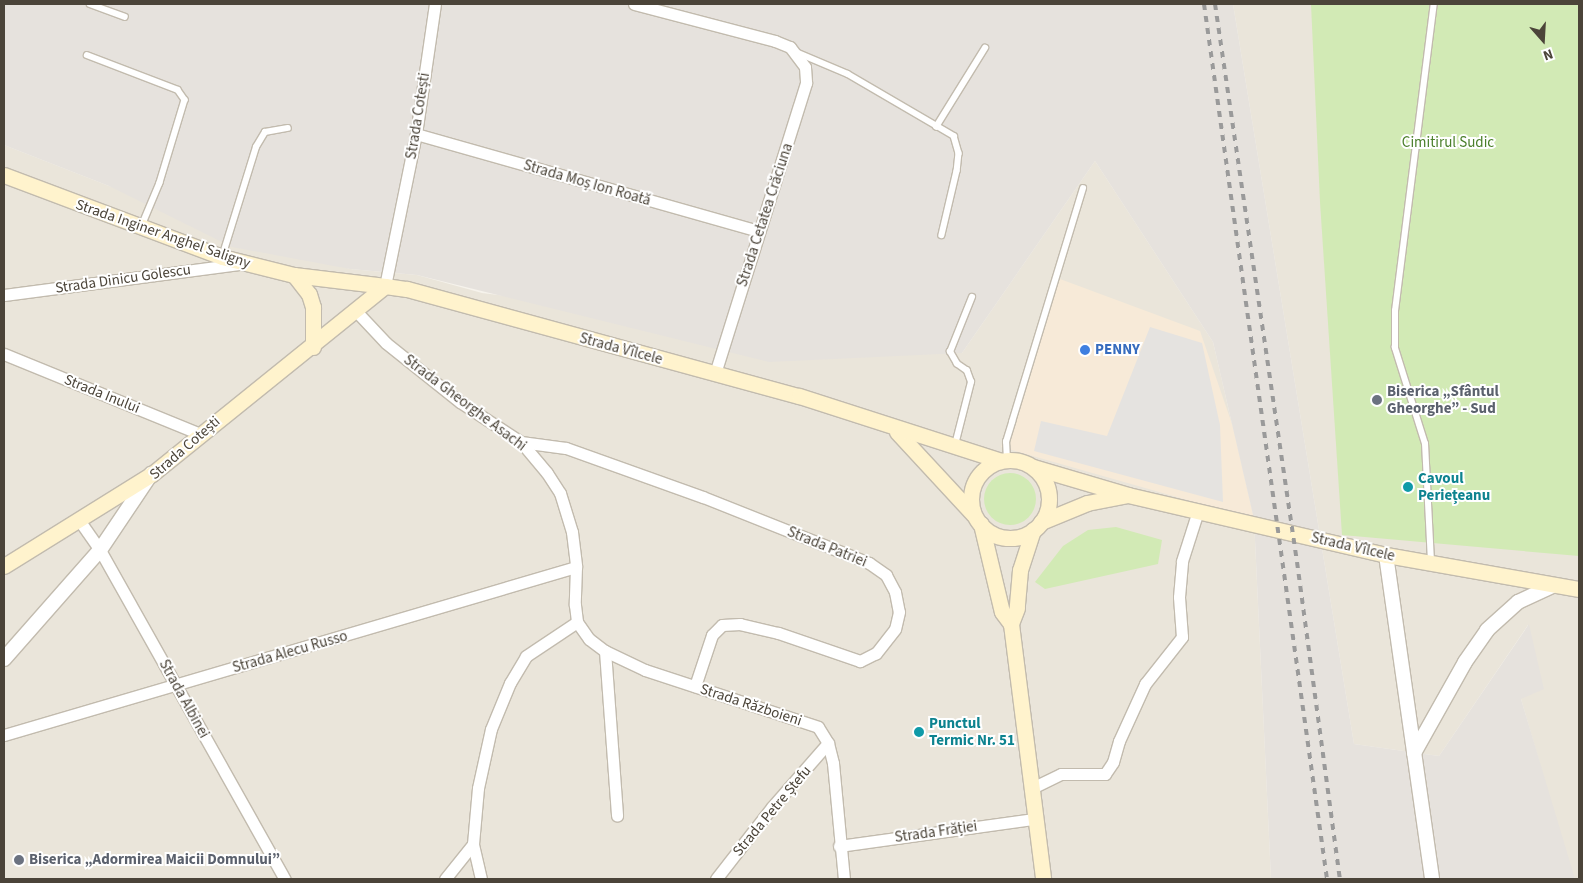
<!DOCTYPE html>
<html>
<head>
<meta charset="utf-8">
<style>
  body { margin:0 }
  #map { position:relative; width:1583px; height:883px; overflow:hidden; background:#f6f3ec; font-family:"Source Sans 3",sans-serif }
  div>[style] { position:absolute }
  .residential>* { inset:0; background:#eae5da }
  .commercial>* { inset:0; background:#f7ead8 }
  .industrial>* { inset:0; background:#e6e2dd }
  .green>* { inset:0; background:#d2eab5 }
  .round { border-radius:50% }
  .parking>* { inset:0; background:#e5e3e0 }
  .roads { filter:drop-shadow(1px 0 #c2bbae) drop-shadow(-1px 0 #c2bbae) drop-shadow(0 1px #c2bbae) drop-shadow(0 -1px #c2bbae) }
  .service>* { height:5.5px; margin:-2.75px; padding:0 2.75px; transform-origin:2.75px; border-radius:2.75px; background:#fff }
  .minor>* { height:11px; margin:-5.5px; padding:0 5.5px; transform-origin:5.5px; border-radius:5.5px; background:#fff }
  .tertiary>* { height:14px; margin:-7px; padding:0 7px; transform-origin:7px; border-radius:7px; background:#fff }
  .secondary>* { height:15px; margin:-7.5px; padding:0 7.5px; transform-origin:7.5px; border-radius:7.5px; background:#fff3cd }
  .secondary>.ring { margin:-7.5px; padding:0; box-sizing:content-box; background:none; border:15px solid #fff3cd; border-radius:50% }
  .rail>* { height:4px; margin-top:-2px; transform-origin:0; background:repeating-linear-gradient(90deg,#9a9a9a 0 6px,transparent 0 12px) }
  .dots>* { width:14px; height:14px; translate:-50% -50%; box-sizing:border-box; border:2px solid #fff; border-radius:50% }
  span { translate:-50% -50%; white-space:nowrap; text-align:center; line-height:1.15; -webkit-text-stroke:4px #fff; paint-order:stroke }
  .street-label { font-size:15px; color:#4b4439 }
  .park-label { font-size:15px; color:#4a7f2a }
  .shop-label { font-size:15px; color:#366cbe; font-weight:700 }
  .left { translate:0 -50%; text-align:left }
  .worship-label { font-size:15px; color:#5b616d; font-weight:700 }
  .culture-label { font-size:15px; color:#0d838f; font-weight:700 }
  .frame { position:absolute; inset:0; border:5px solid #4b4439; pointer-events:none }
  .north { position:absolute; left:1518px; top:15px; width:50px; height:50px; -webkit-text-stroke:4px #fff; paint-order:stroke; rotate:161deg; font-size:14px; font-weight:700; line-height:20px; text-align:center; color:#4b4439 }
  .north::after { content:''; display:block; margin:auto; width:18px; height:22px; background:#4b4439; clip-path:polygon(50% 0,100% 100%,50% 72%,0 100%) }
</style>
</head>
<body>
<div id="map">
  <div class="residential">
    <i style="clip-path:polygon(1233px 4px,1579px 4px,1579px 879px,1575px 879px,1570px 867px,1521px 699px,1528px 625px,1439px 756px,1354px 744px)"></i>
    <i style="clip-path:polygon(4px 145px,109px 186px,350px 269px,417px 275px,482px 293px,962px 353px,1095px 161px,1213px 342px,1254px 519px,1271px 879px,4px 879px)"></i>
  </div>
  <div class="commercial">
    <i style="clip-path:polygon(1060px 279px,1200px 331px,1233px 427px,1254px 519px,1001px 447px)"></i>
  </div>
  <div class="industrial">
    <i style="clip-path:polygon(4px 4px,1233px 4px,1354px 744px,1439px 756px,1529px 624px,1544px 689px,1521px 699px,1575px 879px,1271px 879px,1254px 519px,1213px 342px,1095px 161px,962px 353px,769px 362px,417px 275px,350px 269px,232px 247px,109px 186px,4px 145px)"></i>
  </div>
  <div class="green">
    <i style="clip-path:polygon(1311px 4px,1579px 4px,1579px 556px,1342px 535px,1320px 202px)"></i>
    <i class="round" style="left:984px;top:473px;width:52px;height:52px"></i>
    <i style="clip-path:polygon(1116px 527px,1162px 540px,1158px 564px,1045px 589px,1035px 582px,1063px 546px,1088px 530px)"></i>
  </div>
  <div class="parking">
    <i style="clip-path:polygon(1150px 327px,1202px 343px,1220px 425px,1223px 502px,1034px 451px,1041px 421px,1107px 436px)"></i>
  </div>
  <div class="roads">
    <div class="service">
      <i style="left:90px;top:4px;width:37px;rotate:20deg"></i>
      <i style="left:796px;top:52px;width:56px;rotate:22.9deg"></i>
      <i style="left:848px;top:74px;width:123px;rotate:30.3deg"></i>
      <i style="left:954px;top:136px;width:18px;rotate:74deg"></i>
      <i style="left:959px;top:153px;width:18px;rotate:96deg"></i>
      <i style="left:957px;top:171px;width:66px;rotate:103.2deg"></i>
      <i style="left:87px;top:55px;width:97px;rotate:21deg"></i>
      <i style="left:178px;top:90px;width:12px;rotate:55deg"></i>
      <i style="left:185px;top:100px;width:87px;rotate:106.8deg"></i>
      <i style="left:160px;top:183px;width:47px;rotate:112.7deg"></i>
      <i style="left:936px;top:127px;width:93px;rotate:-58.2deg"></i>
      <i style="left:222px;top:257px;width:115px;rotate:-72.8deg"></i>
      <i style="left:256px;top:147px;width:17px;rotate:-59deg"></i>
      <i style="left:265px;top:132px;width:23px;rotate:-10deg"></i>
      <i style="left:955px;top:445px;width:65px;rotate:-75.7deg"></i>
      <i style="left:971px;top:382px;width:12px;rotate:-110deg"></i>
      <i style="left:967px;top:371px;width:12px;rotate:-145deg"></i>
      <i style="left:957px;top:364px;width:14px;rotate:-120deg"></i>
      <i style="left:950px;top:352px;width:59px;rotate:-68.2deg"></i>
      <i style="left:1007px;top:460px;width:18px;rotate:-93deg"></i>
      <i style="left:1006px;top:442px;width:21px;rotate:-73deg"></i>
      <i style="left:1012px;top:422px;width:244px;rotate:-73.1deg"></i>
      <i style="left:1431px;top:562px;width:118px;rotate:-92.9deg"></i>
      <i style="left:1425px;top:444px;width:101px;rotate:-107.4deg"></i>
      <i style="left:1395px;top:348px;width:37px;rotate:-90deg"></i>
      <i style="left:1395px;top:311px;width:309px;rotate:-82.8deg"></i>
    </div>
    <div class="minor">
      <i style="left:634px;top:4px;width:146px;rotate:14.7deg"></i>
      <i style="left:775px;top:41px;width:16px;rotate:22deg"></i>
      <i style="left:790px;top:47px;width:25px;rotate:53deg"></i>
      <i style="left:805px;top:67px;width:16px;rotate:86deg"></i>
      <i style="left:806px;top:83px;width:304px;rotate:107.4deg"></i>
      <i style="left:416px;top:134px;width:356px;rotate:15.8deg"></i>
      <i style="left:385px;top:286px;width:155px;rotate:-78.5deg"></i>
      <i style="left:416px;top:134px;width:131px;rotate:-81.7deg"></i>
      <i style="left:4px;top:295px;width:237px;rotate:-7.5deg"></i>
      <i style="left:355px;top:310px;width:45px;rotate:46.8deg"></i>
      <i style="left:386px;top:343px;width:95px;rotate:38.6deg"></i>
      <i style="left:460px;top:402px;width:73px;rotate:33.3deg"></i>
      <i style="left:521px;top:442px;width:40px;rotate:50deg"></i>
      <i style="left:547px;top:473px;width:24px;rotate:57deg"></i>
      <i style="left:560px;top:493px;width:41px;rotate:72.9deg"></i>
      <i style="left:572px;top:532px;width:35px;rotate:83deg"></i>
      <i style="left:576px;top:567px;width:38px;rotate:92deg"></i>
      <i style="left:575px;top:605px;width:17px;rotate:83deg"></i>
      <i style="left:577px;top:622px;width:21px;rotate:55deg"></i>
      <i style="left:589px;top:639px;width:20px;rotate:37deg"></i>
      <i style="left:605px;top:651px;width:44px;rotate:25.4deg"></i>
      <i style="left:645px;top:670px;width:182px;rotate:18.2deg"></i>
      <i style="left:818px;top:727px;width:19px;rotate:58deg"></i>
      <i style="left:828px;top:743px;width:21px;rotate:76deg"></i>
      <i style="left:833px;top:763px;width:117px;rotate:84.6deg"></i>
      <i style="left:4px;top:354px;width:212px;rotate:22.2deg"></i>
      <i style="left:521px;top:442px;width:45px;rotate:7.6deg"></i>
      <i style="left:566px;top:448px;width:145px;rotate:19.7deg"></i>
      <i style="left:703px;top:497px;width:179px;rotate:21.7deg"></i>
      <i style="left:869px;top:563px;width:21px;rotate:35deg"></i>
      <i style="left:886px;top:575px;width:19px;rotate:62deg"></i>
      <i style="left:895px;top:592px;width:20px;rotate:79deg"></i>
      <i style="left:899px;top:612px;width:17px;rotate:103deg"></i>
      <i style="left:895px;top:629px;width:31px;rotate:128deg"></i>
      <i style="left:876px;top:653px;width:18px;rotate:153deg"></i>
      <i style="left:860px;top:661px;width:87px;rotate:-161.1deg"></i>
      <i style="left:778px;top:633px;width:39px;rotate:-167deg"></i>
      <i style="left:740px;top:624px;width:18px;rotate:177deg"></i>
      <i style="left:722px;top:625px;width:14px;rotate:135deg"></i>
      <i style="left:712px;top:635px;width:54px;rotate:108.4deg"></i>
      <i style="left:79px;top:520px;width:37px;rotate:55deg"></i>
      <i style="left:100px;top:550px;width:377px;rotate:60.7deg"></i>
      <i style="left:605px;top:651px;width:165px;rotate:85.8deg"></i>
      <i style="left:4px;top:735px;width:596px;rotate:-16.37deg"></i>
      <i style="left:1030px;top:789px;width:34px;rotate:-26deg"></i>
      <i style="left:1061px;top:774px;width:44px"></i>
      <i style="left:1105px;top:774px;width:14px;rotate:-56deg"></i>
      <i style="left:1113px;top:762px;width:22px;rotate:-74deg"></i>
      <i style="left:1119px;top:741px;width:63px;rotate:-65.5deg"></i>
      <i style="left:1145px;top:684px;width:60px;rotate:-51.8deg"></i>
      <i style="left:1182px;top:637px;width:40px;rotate:-94.3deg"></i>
      <i style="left:1179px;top:597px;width:36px;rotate:-85deg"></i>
      <i style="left:1182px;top:561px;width:52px;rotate:-72.3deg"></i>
      <i style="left:839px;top:846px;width:197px;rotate:-7.9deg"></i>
      <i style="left:445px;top:879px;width:45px;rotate:-51.3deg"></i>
      <i style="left:481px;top:879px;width:36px;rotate:-103deg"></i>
      <i style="left:473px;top:844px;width:56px;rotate:-84.9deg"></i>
      <i style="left:478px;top:788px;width:60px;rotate:-77.6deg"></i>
      <i style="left:491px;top:729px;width:50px;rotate:-67.6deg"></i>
      <i style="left:510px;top:683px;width:31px;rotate:-59deg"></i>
      <i style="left:526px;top:656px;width:61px;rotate:-33.7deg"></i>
      <i style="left:716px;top:879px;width:91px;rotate:-52.1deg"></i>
      <i style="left:772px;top:807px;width:85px;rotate:-48.8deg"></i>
    </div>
    <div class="tertiary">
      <i style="left:1386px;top:555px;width:327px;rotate:81.9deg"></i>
      <i style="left:4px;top:659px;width:145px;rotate:-48.6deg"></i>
      <i style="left:100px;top:550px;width:92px;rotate:-56.1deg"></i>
      <i style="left:1414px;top:753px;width:104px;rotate:-60.7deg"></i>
      <i style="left:1465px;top:662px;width:39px;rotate:-55deg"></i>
      <i style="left:1487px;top:630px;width:42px;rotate:-42.1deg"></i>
      <i style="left:1518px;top:602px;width:40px;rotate:-25deg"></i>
    </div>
    <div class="secondary">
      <i style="left:4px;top:175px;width:233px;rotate:20.6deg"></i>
      <i style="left:222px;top:257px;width:74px;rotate:14deg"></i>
      <i style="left:294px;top:275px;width:92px;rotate:6.9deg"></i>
      <i style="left:294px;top:275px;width:24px;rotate:52deg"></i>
      <i style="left:309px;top:294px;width:14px;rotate:73deg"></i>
      <i style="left:313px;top:307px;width:40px;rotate:90deg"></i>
      <i style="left:897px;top:432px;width:112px;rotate:47.2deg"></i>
      <i class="ring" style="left:971px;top:460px;width:63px;height:63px"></i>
      <i style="left:1033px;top:467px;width:99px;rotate:16.4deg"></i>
      <i style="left:1128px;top:495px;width:265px;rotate:13.1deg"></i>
      <i style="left:1386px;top:555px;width:196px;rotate:10deg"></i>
      <i style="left:1041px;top:522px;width:50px;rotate:-22.4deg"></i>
      <i style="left:1087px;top:503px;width:38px;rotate:-11deg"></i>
      <i style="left:981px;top:524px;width:90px;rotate:76.6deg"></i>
      <i style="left:1002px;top:612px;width:15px;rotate:53deg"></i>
      <i style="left:1033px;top:530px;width:42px;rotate:108deg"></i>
      <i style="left:1020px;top:570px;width:38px;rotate:95deg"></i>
      <i style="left:1017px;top:608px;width:17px;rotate:111deg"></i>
      <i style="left:1011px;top:624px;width:257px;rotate:82.8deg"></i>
      <i style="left:4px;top:566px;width:174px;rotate:-31.9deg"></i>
      <i style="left:152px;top:474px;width:299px;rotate:-38.9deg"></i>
      <i style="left:385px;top:286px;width:22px;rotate:8deg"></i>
      <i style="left:407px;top:289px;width:406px;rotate:15.3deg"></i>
      <i style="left:799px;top:396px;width:212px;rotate:17.8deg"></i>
    </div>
  </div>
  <div class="rail">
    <i style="left:1204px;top:4px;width:884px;rotate:82deg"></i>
    <i style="left:1215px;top:4px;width:564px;rotate:81.64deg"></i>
    <i style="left:1297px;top:562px;width:320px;rotate:82.3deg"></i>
  </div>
  <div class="dots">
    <i style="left:1085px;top:350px;background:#3f7fe0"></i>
    <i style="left:1377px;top:400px;background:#6b7280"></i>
    <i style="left:1408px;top:487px;background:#0f9aa8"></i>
    <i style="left:919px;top:732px;background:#0f9aa8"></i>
    <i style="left:19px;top:860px;background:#6b7280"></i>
  </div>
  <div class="street-label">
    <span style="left:418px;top:116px;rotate:-81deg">Strada Cotești</span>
    <span style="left:587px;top:183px;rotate:16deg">Strada Moș Ion Roată</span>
    <span style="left:765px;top:215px;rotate:-72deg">Strada Cetatea Crăciuna</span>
    <span style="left:163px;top:234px;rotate:19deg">Strada Inginer Anghel Saligny</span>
    <span style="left:123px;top:279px;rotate:-8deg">Strada Dinicu Golescu</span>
    <span style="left:621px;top:349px;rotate:15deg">Strada Vîlcele</span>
    <span style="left:102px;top:394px;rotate:22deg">Strada Inului</span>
    <span style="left:465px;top:403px;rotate:37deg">Strada Gheorghe Asachi</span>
    <span style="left:185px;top:448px;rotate:-41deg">Strada Cotești</span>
    <span style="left:827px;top:547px;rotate:22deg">Strada Patriei</span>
    <span style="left:1353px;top:547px;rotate:13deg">Strada Vîlcele</span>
    <span style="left:290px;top:652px;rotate:-16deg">Strada Alecu Russo</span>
    <span style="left:184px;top:699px;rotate:61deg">Strada Albinei</span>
    <span style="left:751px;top:705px;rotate:18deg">Strada Războieni</span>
    <span style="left:772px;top:811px;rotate:-50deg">Strada Petre Ștefu</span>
    <span style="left:936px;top:832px;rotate:-8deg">Strada Frăției</span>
  </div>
  <div class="park-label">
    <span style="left:1448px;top:143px">Cimitirul Sudic</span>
  </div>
  <div class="shop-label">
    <span class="left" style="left:1095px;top:350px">PENNY</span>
  </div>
  <div class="worship-label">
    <span class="left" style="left:1387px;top:400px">Biserica „Sfântul<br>Gheorghe” - Sud</span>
    <span class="left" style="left:29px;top:860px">Biserica „Adormirea Maicii Domnului”</span>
  </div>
  <div class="culture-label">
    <span class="left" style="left:1418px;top:487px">Cavoul<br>Periețeanu</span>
    <span class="left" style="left:929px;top:732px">Punctul<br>Termic Nr. 51</span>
  </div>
  <div class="frame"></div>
  <div class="north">N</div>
</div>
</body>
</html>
